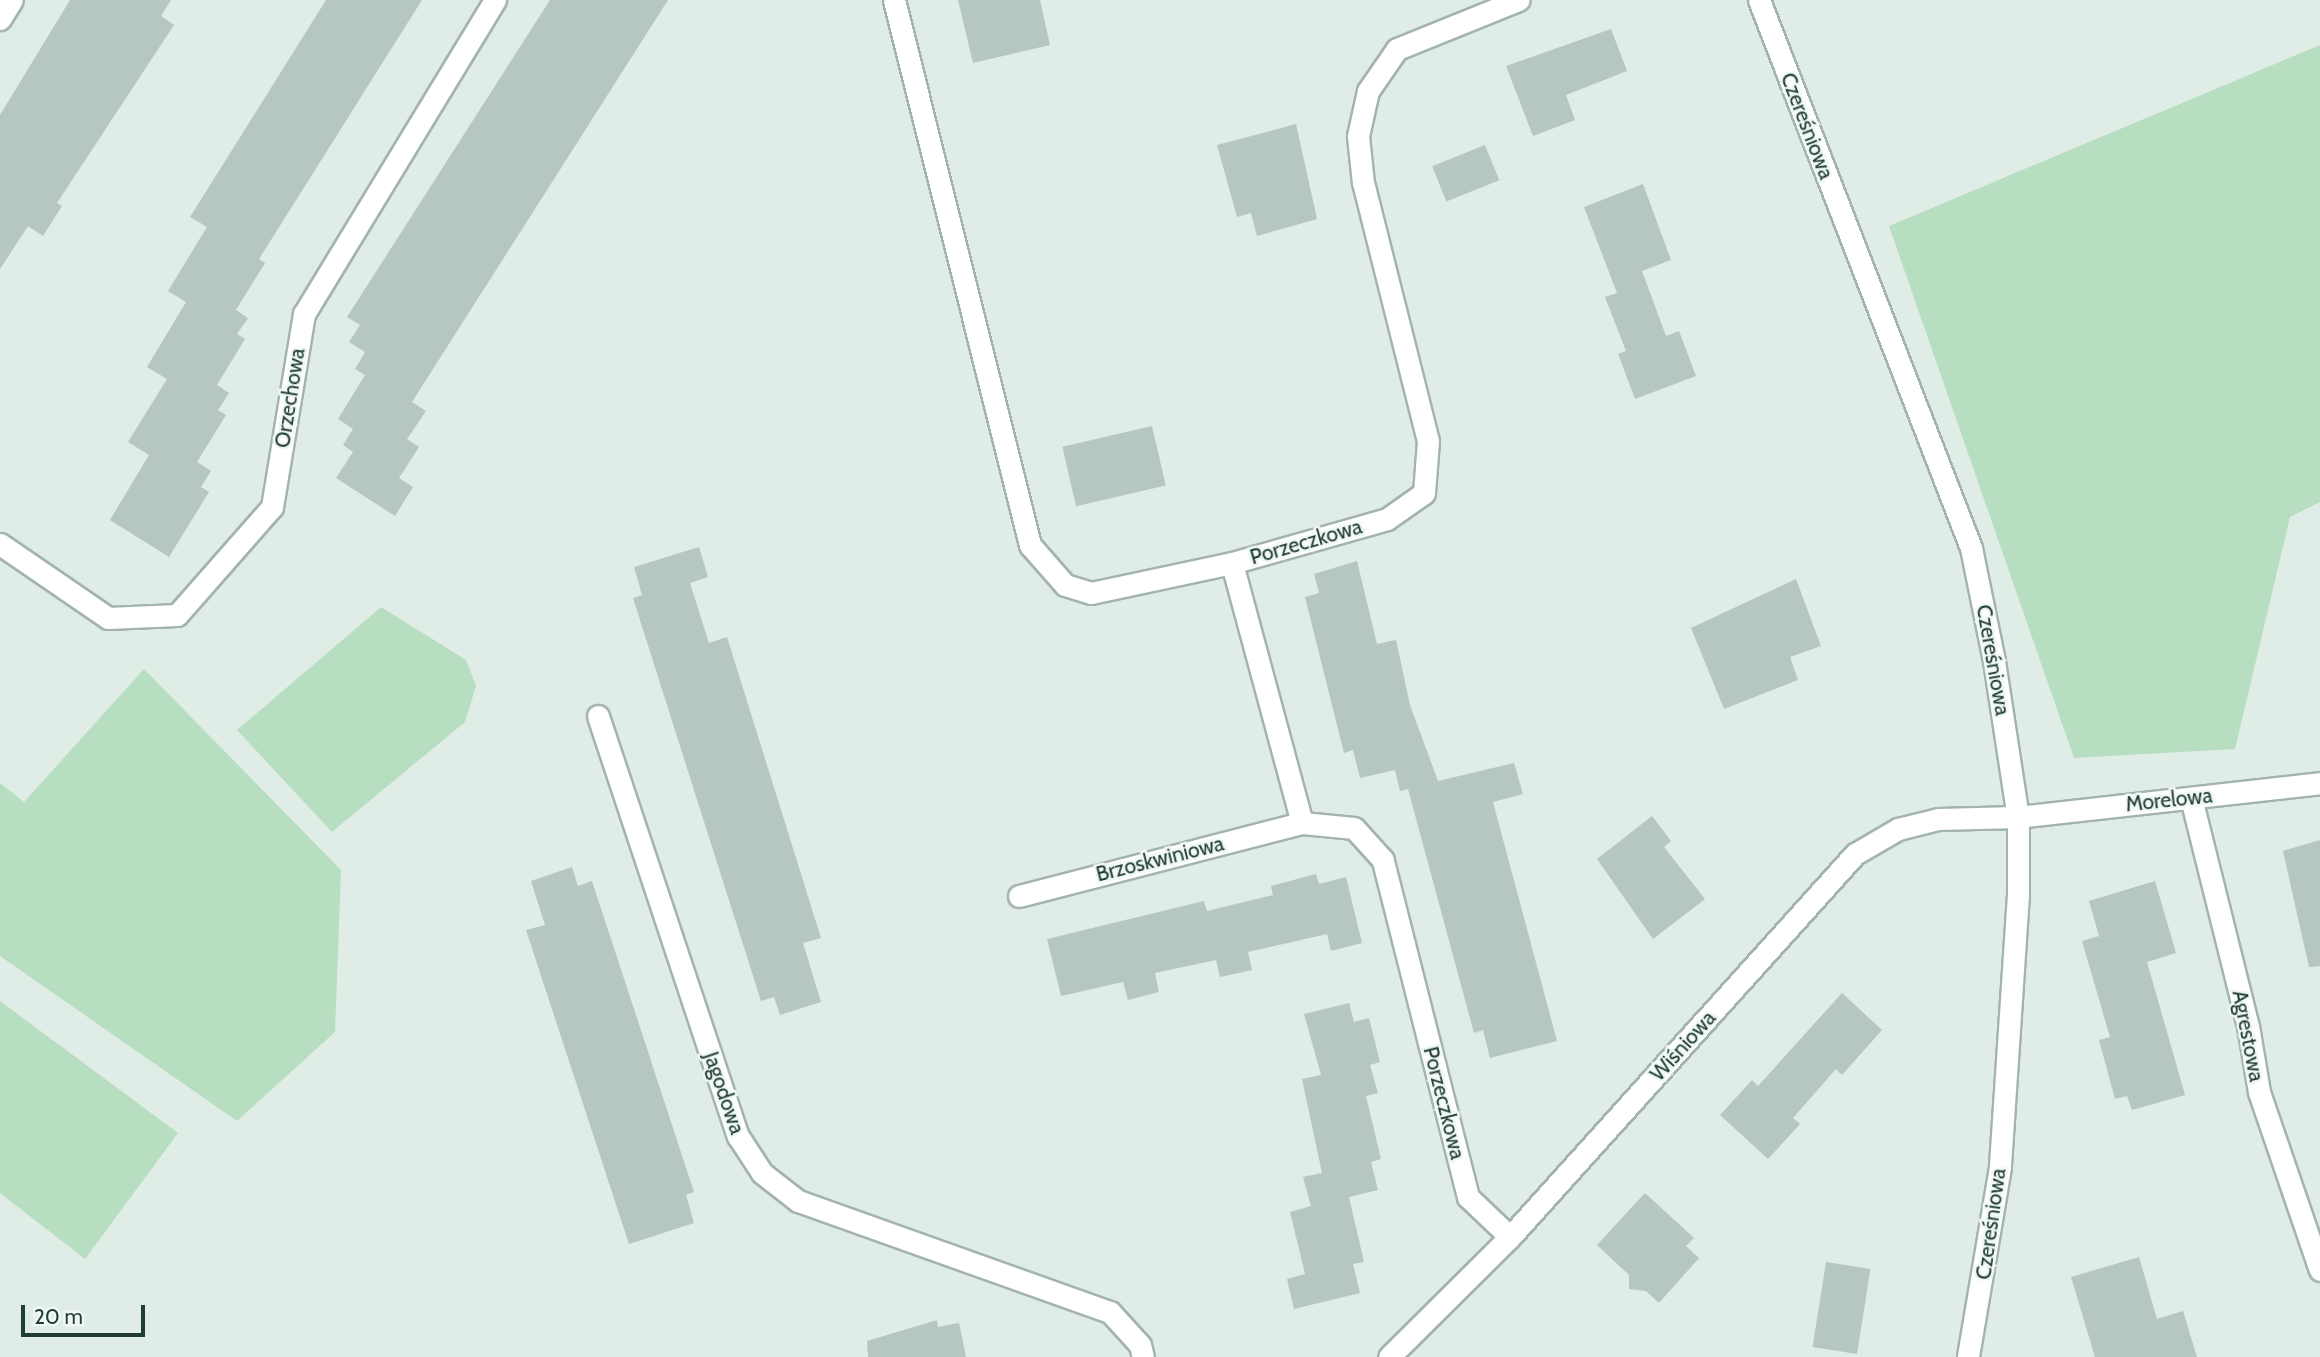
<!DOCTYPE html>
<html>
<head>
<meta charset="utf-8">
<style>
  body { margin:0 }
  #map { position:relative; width:2320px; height:1357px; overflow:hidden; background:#e0ece6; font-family:Cabin,sans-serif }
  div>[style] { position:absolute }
  .green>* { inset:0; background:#b8dec1 }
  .building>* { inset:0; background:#b5c7bf; transform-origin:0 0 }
  .roads { filter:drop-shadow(2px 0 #a3b4ad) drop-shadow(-2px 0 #a3b4ad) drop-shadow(0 2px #a3b4ad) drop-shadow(0 -2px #a3b4ad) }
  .street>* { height:21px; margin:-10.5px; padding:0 10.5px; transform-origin:10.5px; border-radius:10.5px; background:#fff }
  span { translate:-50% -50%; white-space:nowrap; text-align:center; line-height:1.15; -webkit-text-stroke:5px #f1f8f4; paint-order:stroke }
  .street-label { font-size:21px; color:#203d34 }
  .scale { position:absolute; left:21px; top:1305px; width:124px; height:32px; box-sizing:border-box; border:4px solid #203d34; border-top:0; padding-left:9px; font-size:21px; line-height:24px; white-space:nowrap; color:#203d34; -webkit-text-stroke:5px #f1f8f4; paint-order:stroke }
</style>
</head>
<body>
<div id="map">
  <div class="green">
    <i style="clip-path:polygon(2320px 45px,2320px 502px,2290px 517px,2235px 749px,2074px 758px,1889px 226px)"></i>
    <i style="clip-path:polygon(381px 607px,466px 660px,476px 686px,465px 722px,332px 832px,237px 730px)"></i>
    <i style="clip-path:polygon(144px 669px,341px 870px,335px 1032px,237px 1121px,0 956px,0 783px,24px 802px)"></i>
    <i style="clip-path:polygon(0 1001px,178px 1133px,85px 1259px,0 1193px)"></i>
  </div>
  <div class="building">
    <i style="clip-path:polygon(70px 0,171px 0,161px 16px,174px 25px,57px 203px,62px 206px,43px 236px,28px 226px,0 269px,0 115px)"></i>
    <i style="clip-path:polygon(326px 0,422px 0,259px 259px,265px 263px,236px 310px,248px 318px,237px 334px,245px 339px,217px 385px,229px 393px,218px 410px,226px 415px,197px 462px,211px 471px,201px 487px,209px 492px,169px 557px,110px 520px,149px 455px,128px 442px,167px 379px,147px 367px,186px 302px,168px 291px,207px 227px,190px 217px)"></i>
    <i style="clip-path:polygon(550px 0,668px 0,412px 402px,426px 411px,407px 439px,419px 447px,399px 478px,413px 487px,395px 516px,336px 478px,353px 452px,343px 445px,353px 429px,338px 419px,365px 375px,355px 369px,365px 352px,349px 342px,360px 325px,347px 317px)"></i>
    <i style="clip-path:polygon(958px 0,1040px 0,1050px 45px,973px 63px)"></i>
    <i style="clip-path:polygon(1611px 29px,1627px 71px,1566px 95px,1575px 120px,1533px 136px,1506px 66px)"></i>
    <i style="clip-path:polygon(1296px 124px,1317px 219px,1257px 236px,1251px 213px,1237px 217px,1217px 145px)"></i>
    <i style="left:1485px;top:145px;width:38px;height:57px;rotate:68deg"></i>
    <i style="clip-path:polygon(1643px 184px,1671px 260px,1642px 271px,1666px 336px,1679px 331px,1696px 376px,1635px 399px,1618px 354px,1626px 351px,1605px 297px,1617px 293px,1584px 207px)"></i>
    <i style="left:1152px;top:426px;width:61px;height:92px;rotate:77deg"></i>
    <i style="clip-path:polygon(699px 547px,708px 577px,690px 583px,709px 643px,727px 637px,821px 938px,803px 943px,821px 1002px,780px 1015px,774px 997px,761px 1001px,633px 598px,642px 595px,634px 567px)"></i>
    <i style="clip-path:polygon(1357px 561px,1377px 644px,1396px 640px,1410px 705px,1438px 781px,1514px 763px,1523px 794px,1493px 802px,1557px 1041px,1490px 1058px,1483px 1030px,1474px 1033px,1408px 789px,1400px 791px,1395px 770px,1360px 778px,1353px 750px,1344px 753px,1305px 597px,1319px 593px,1314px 574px)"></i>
    <i style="clip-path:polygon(1796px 579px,1821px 646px,1790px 657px,1798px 680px,1724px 709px,1691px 628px)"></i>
    <i style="clip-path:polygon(1652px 816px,1671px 841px,1664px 847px,1705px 899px,1653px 939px,1597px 859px)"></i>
    <i style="clip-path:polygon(2320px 840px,2320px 966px,2309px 967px,2283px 851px)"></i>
    <i style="clip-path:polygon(572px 867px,578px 886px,592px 881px,694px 1192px,686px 1195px,694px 1223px,629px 1244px,526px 930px,545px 925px,531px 881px)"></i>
    <i style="clip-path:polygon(1316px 874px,1319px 884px,1346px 877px,1362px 943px,1331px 951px,1327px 934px,1248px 952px,1252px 970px,1220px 977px,1216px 960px,1155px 973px,1159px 992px,1128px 1000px,1123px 982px,1061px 996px,1047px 939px,1204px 901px,1207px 911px,1273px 895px,1271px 886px)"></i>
    <i style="clip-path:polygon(2155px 881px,2176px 953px,2147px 962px,2185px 1095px,2132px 1110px,2127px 1096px,2115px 1099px,2099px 1040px,2110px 1037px,2082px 941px,2099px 936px,2089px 901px)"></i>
    <i style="clip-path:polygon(1842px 993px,1882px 1030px,1842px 1075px,1836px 1069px,1793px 1118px,1800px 1124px,1768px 1159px,1720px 1115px,1752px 1080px,1758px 1086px)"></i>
    <i style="clip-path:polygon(1349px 1003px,1354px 1022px,1369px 1018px,1380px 1062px,1370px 1065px,1378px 1093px,1366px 1096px,1381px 1159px,1371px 1162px,1378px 1190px,1349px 1197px,1364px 1262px,1353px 1264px,1360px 1293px,1294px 1309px,1287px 1279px,1305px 1274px,1290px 1212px,1311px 1206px,1303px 1177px,1322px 1173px,1302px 1079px,1321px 1075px,1304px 1014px)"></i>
    <i style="clip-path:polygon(1645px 1193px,1694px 1238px,1686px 1246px,1699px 1258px,1659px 1303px,1646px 1291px,1629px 1289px,1629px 1275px,1597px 1245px)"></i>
    <i style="clip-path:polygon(2139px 1257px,2157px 1319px,2183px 1311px,2197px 1357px,2095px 1357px,2071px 1277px)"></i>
    <i style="left:1826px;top:1262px;width:45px;height:86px;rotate:9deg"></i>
    <i style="clip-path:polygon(937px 1320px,938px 1327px,959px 1323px,966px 1357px,868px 1357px,867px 1341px)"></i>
  </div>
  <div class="roads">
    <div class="street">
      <i style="left:894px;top:0;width:562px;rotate:75.99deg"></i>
      <i style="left:1030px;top:545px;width:53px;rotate:48.8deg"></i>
      <i style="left:1065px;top:585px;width:27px;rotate:17deg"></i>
      <i style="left:1091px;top:593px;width:144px;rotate:-12deg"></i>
      <i style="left:1759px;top:0;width:588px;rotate:68.85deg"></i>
      <i style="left:1971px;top:548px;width:115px;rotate:78.5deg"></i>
      <i style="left:1994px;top:661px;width:158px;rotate:81.3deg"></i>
      <i style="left:2018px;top:817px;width:77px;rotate:90deg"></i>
      <i style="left:2018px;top:894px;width:274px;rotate:93.8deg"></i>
      <i style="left:2000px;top:1167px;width:193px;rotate:99.6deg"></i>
      <i style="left:0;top:19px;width:22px;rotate:-58deg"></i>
      <i style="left:0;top:544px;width:131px;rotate:34.4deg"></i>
      <i style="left:108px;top:618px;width:69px;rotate:-2.5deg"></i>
      <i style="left:177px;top:615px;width:144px;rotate:-48.7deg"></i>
      <i style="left:272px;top:507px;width:196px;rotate:-80.6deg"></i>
      <i style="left:304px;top:314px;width:368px;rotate:-58.7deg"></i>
      <i style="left:598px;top:716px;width:443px;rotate:71.6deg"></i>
      <i style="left:738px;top:1136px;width:44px;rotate:57deg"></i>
      <i style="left:762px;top:1173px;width:46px;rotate:37.9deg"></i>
      <i style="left:798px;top:1201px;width:331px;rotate:19.6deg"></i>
      <i style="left:1110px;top:1312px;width:45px;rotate:47.7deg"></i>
      <i style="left:1140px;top:1345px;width:12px;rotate:76deg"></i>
      <i style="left:2191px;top:798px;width:235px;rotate:76deg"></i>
      <i style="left:2248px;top:1026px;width:67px;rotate:80.5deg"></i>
      <i style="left:2259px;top:1092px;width:188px;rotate:71.1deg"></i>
      <i style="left:1019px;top:896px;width:292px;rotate:-14.5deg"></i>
      <i style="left:1510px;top:1237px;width:58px;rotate:-136.4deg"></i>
      <i style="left:1468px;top:1197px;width:348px;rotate:-104.2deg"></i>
      <i style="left:1383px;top:860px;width:43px;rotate:-132.2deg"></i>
      <i style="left:1354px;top:828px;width:52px;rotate:-174.5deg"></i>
      <i style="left:1302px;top:823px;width:269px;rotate:-105.1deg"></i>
      <i style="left:1232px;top:563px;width:161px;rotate:-15.8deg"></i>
      <i style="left:1387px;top:519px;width:45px;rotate:-35.1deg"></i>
      <i style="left:1424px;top:493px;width:52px;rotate:-85.6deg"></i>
      <i style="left:1428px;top:441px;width:266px;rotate:-104.1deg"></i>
      <i style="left:1363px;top:183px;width:47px;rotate:-96.1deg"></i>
      <i style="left:1358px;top:136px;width:46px;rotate:-77.5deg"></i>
      <i style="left:1368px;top:91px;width:51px;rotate:-55.4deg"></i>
      <i style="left:1397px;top:49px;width:131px;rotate:-22deg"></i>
      <i style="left:1389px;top:1357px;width:170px;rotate:-44.8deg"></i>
      <i style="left:1510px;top:1237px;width:515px;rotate:-47.99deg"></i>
      <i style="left:1855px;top:854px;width:50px;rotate:-30.2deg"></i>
      <i style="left:1898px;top:829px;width:41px;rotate:-14deg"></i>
      <i style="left:1938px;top:819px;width:80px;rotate:-1.4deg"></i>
      <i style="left:2018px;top:817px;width:304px;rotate:-6.4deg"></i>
    </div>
  </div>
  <div class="street-label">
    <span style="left:1807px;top:126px;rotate:69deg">Czereśniowa</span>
    <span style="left:290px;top:398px;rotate:-81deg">Orzechowa</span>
    <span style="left:1306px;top:542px;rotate:-16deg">Porzeczkowa</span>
    <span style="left:1993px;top:660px;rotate:80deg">Czereśniowa</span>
    <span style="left:2169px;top:800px;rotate:-6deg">Morelowa</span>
    <span style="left:1160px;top:859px;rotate:-14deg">Brzoskwiniowa</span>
    <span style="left:2248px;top:1036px;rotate:79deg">Agrestowa</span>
    <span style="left:1683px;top:1046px;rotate:-48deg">Wiśniowa</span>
    <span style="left:724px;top:1093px;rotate:71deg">Jagodowa</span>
    <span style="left:1444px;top:1103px;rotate:76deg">Porzeczkowa</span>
    <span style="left:1991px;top:1224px;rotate:-82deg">Czereśniowa</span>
  </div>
  <div class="scale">20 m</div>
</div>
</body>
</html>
